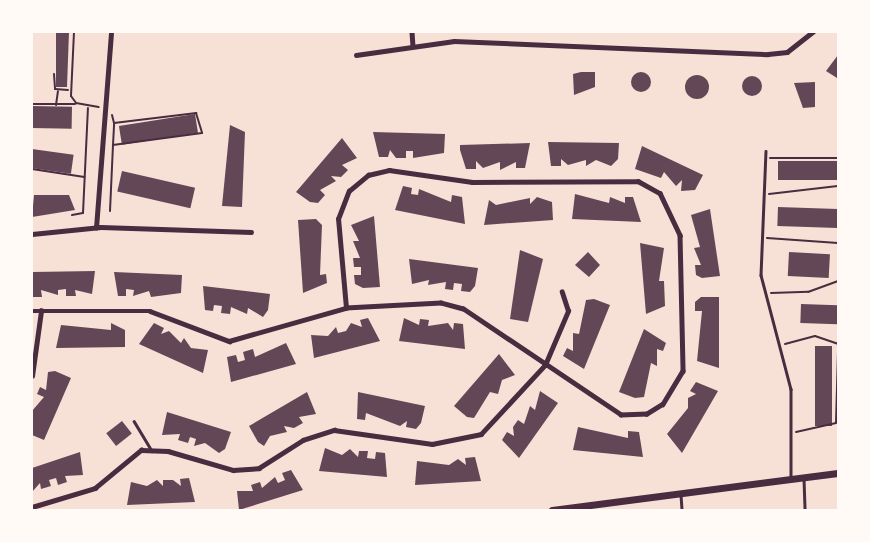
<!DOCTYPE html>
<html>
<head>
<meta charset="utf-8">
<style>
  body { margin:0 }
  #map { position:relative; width:870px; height:542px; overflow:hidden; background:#f7e1d7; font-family:Lora,serif }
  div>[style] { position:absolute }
  .building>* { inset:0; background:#644757; transform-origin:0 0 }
  .round { border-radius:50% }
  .path>* { height:2px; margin:-1px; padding:0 1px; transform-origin:1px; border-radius:1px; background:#4a2c40 }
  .service>* { height:2.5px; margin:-1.25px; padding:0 1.25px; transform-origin:1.25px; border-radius:1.25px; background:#4a2c40 }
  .minor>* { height:4.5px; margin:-2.25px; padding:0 2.25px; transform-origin:2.25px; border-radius:2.25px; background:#4a2c40 }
  .primary>* { height:7px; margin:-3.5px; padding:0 3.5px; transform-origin:3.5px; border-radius:3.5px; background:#4a2c40 }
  span { translate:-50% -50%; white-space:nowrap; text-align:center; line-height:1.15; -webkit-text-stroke:7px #fffaf5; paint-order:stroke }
  .frame { position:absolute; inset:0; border:33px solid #fffaf5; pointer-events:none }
</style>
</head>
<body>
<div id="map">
  <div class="building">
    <i style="clip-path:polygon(56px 32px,69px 32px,67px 87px,56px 87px)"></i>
    <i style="clip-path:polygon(838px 55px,838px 76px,837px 78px,826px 71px)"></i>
    <i style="clip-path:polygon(581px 72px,595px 72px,595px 87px,574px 95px,573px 74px)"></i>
    <i class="round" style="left:631px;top:72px;width:20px;height:20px"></i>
    <i class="round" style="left:685px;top:75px;width:24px;height:24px"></i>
    <i class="round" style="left:742px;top:76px;width:20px;height:20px"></i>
    <i style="clip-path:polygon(815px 82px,815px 107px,803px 108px,794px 83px)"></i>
    <i style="left:32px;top:106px;width:40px;height:22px;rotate:1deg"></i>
    <i style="left:195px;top:114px;width:19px;height:77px;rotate:81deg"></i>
    <i style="clip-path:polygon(230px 125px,245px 132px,242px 207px,222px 206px)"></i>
    <i style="clip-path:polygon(373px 132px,445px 134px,444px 153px,413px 158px,413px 151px,406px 151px,406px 158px,396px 158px,390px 150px,388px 157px,379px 157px)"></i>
    <i style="clip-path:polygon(342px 138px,357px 158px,342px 165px,348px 170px,341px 177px,331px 176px,336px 181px,320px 190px,325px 195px,318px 203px,310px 202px,296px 192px)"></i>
    <i style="clip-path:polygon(548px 142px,619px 143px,618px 159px,611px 166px,596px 160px,586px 166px,586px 160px,568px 165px,561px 159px,561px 166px,551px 166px)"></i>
    <i style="clip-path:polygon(530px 143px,525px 168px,516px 168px,516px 162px,500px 170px,500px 162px,483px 168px,476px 161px,476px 169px,466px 169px,460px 150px,460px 145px)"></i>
    <i style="clip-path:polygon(642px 146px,703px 175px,695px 190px,681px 191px,682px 180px,676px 186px,664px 172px,661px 178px,635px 169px)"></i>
    <i style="left:32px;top:149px;width:42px;height:19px;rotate:8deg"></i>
    <i style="left:778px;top:161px;width:60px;height:19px"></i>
    <i style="left:122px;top:171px;width:75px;height:21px;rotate:13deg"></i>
    <i style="clip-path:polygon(403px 186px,412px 188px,411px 194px,418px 195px,419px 189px,451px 202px,452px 195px,462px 197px,465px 224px,395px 210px)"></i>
    <i style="clip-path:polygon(575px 194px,609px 203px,610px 197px,625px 203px,625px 197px,633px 197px,641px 222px,572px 219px)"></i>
    <i style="clip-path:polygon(34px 195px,69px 195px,75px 210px,32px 217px)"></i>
    <i style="clip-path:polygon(537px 197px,552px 202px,553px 220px,484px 225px,489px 200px,496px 205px,530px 198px,530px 204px)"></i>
    <i style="left:778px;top:207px;width:60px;height:19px;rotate:2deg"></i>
    <i style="clip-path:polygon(710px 209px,720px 276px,702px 278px,696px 275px,695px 265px,701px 265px,694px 248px,700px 247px,691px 215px)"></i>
    <i style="clip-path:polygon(374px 216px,380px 287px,363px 288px,355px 284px,354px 275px,361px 275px,361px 267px,354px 267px,353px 258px,360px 258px,353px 241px,359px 241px,351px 225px)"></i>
    <i style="clip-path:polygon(316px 219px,322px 225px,320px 275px,326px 274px,327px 283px,303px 293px,298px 220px)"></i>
    <i style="clip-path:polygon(640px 243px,664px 248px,659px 281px,664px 281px,665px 306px,646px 314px)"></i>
    <i style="clip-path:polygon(520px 250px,543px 259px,528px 322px,510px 319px)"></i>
    <i style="clip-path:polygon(588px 252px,600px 265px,589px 277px,575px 265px)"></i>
    <i style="left:789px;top:252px;width:41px;height:24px;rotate:3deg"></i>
    <i style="clip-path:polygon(409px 259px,478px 268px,475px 286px,470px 292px,461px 291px,462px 284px,454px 283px,453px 290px,445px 289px,446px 282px,428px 285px,429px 280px,412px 284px)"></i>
    <i style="clip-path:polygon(95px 271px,92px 294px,75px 290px,76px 296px,66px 296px,66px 289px,58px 290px,58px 295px,41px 290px,42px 297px,33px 297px,32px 272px)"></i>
    <i style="clip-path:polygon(114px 272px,182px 275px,181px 293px,151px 297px,149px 291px,133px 296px,134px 290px,126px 289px,126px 296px,118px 296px)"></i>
    <i style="clip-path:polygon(203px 286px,270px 294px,268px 310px,263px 317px,248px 308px,247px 314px,231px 307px,230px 314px,221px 313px,222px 306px,214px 305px,213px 311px,205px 310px)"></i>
    <i style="clip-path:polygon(701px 297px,719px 297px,719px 368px,697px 361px,702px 311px,695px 311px,695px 302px)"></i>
    <i style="clip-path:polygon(594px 299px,610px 305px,584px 369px,563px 356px,567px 348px,573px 351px,573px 333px,579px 334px,586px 300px)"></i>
    <i style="left:801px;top:304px;width:37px;height:19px;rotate:2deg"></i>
    <i style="clip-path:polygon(368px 318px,380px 341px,314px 358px,311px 335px,328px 336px,336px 327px,338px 333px,346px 331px,351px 323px,362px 327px,360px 320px)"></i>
    <i style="clip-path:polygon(404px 318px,419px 325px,420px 319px,429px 320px,428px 326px,448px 323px,453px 330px,454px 323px,463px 324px,465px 349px,399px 341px)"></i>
    <i style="clip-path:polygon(111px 323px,125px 330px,125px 347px,56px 348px,61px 325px,111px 330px)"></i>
    <i style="clip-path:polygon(154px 323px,164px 328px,161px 334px,169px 331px,181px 343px,184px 338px,191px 348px,208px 350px,203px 373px,139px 344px)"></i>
    <i style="clip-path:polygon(644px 329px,666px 343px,663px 351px,657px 349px,657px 366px,651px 363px,644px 397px,635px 398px,619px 392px)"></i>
    <i style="clip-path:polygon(286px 343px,296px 364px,231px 382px,227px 357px,236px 355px,238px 362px,245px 360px,243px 352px,253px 349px,255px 357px)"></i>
    <i style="left:815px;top:346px;width:17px;height:80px"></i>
    <i style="clip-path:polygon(499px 354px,515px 375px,502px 380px,498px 394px,490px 392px,474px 418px,467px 417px,454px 406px)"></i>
    <i style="clip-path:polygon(55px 371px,71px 378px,44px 440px,32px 435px,32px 411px,44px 397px,37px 394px,40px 387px,46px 390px,48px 372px)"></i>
    <i style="clip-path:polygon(696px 382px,718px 391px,682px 453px,667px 434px,688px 408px,688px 398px,696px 394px,690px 391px)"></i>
    <i style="clip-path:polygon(540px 391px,558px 403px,519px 458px,502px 440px,507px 432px,514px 436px,513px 427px,518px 420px,524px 424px,530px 406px,535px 410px)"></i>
    <i style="clip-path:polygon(307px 392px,316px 414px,299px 417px,303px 423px,294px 428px,284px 426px,287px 432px,270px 436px,264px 446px,258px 442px,249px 426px)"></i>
    <i style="clip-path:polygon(358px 392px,425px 406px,421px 423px,416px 429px,406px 427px,407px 421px,400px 426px,366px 413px,365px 420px,357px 419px)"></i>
    <i style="clip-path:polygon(167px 412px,231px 432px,225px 449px,219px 453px,205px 443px,194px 446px,196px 439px,190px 437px,188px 443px,178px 440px,180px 434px,162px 435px)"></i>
    <i style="left:122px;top:421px;width:16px;height:20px;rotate:52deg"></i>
    <i style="clip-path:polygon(578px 427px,628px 438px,628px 431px,639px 432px,643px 457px,573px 450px)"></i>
    <i style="clip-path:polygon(325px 448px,342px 455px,350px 449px,358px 457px,359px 451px,368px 451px,367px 458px,375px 459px,376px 452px,385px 453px,387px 477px,319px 471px)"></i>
    <i style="clip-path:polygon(80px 452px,83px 475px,65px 476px,67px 482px,58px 485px,56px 478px,49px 480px,51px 486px,41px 489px,40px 483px,32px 492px,32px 468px)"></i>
    <i style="clip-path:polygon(475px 457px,481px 481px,415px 485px,417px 461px,449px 465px,458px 459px,466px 465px,465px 458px)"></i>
    <i style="clip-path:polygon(291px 470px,303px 490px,239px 510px,237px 491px,253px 491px,251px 485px,260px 482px,262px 488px,275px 477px,278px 483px,285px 480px,282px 473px)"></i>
    <i style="clip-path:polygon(189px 478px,195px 502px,127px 505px,131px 482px,147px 486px,157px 480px,163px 486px,163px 480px,173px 480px,181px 486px,180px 479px)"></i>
  </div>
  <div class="path">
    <i style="left:74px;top:32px;width:64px;rotate:92.7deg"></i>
    <i style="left:71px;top:96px;width:9px;rotate:54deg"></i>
    <i style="left:76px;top:103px;width:23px;rotate:10deg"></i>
    <i style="left:54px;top:74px;width:15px;rotate:86deg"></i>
    <i style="left:55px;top:89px;width:13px;rotate:4deg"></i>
    <i style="left:32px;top:104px;width:43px"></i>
    <i style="left:56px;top:105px;width:14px;rotate:-82deg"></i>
    <i style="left:112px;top:115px;width:8px;rotate:76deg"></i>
    <i style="left:114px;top:123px;width:83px;rotate:-7deg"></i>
    <i style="left:196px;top:113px;width:21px;rotate:73deg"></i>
    <i style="left:202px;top:133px;width:90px;rotate:172.3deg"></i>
    <i style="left:113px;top:145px;width:22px;rotate:-87deg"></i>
    <i style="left:770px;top:158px;width:68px"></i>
    <i style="left:32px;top:169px;width:53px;rotate:8.7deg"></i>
    <i style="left:769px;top:194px;width:69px;rotate:-6.6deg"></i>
    <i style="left:110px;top:211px;width:65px;rotate:-87.4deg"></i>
    <i style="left:72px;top:215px;width:11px;rotate:-10deg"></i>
    <i style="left:83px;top:213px;width:105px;rotate:-87.3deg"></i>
    <i style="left:767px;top:238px;width:71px;rotate:4deg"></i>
    <i style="left:838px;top:280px;width:20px;rotate:-90deg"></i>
    <i style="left:771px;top:293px;width:37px;rotate:-2deg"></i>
    <i style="left:808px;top:292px;width:32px;rotate:-20deg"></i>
    <i style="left:785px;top:344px;width:31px;rotate:-15deg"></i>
    <i style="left:815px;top:336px;width:24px;rotate:19deg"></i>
    <i style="left:796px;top:432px;width:41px;rotate:-12.7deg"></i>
    <i style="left:836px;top:423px;width:71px;rotate:-88.4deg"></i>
  </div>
  <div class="service">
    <i style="left:766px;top:151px;width:124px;rotate:92.3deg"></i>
    <i style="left:761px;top:275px;width:118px;rotate:75.3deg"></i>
    <i style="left:791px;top:389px;width:88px;rotate:90deg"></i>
    <i style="left:134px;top:421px;width:35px;rotate:59deg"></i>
    <i style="left:804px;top:479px;width:31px;rotate:88deg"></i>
    <i style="left:681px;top:495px;width:15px;rotate:86deg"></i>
  </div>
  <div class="minor">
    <i style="left:412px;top:32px;width:13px;rotate:86deg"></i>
    <i style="left:356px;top:55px;width:99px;rotate:-8.1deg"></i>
    <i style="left:454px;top:41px;width:314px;rotate:2.4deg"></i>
    <i style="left:768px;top:54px;width:19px;rotate:-6deg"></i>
    <i style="left:787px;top:52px;width:33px;rotate:-38deg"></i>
    <i style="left:96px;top:228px;width:197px;rotate:-85.6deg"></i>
    <i style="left:32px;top:234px;width:69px;rotate:-5.8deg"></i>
    <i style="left:101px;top:227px;width:150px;rotate:1.9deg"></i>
    <i style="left:32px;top:311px;width:118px"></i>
    <i style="left:150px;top:311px;width:85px;rotate:20.8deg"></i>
    <i style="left:229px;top:341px;width:122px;rotate:-15.8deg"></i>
    <i style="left:346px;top:308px;width:89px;rotate:-95.1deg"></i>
    <i style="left:338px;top:219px;width:30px;rotate:-69deg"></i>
    <i style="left:349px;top:191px;width:25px;rotate:-40deg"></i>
    <i style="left:368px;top:175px;width:22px;rotate:-13deg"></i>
    <i style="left:389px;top:170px;width:84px;rotate:8.2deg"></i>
    <i style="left:472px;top:182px;width:166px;rotate:-0.3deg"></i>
    <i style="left:638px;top:181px;width:25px;rotate:29deg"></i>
    <i style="left:660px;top:193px;width:47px;rotate:64.5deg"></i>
    <i style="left:680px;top:235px;width:136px;rotate:88.7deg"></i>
    <i style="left:683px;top:371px;width:39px;rotate:121deg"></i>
    <i style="left:663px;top:404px;width:19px;rotate:148deg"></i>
    <i style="left:647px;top:414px;width:26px;rotate:178deg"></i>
    <i style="left:621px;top:415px;width:190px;rotate:-146.1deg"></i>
    <i style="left:463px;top:309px;width:23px;rotate:-165deg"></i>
    <i style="left:441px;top:303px;width:95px;rotate:177deg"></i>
    <i style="left:32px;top:376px;width:66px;rotate:-82.1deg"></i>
    <i style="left:32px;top:507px;width:66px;rotate:-16.8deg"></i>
    <i style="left:95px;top:488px;width:60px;rotate:-39.6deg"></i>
    <i style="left:141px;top:450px;width:27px;rotate:2deg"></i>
    <i style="left:168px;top:451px;width:68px;rotate:16.3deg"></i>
    <i style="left:233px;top:470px;width:26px;rotate:-4deg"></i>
    <i style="left:259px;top:468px;width:52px;rotate:-32.5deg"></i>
    <i style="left:303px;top:440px;width:33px;rotate:-18deg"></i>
    <i style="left:334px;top:430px;width:99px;rotate:8.1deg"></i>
    <i style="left:432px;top:444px;width:50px;rotate:-11.5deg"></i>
    <i style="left:481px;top:434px;width:94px;rotate:-47.2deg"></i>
    <i style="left:545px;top:365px;width:59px;rotate:-66.9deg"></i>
    <i style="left:568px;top:311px;width:20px;rotate:-108deg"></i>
  </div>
  <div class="primary">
    <i style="left:552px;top:510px;width:288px;rotate:-7.4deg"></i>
  </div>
  <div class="frame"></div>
</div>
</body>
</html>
